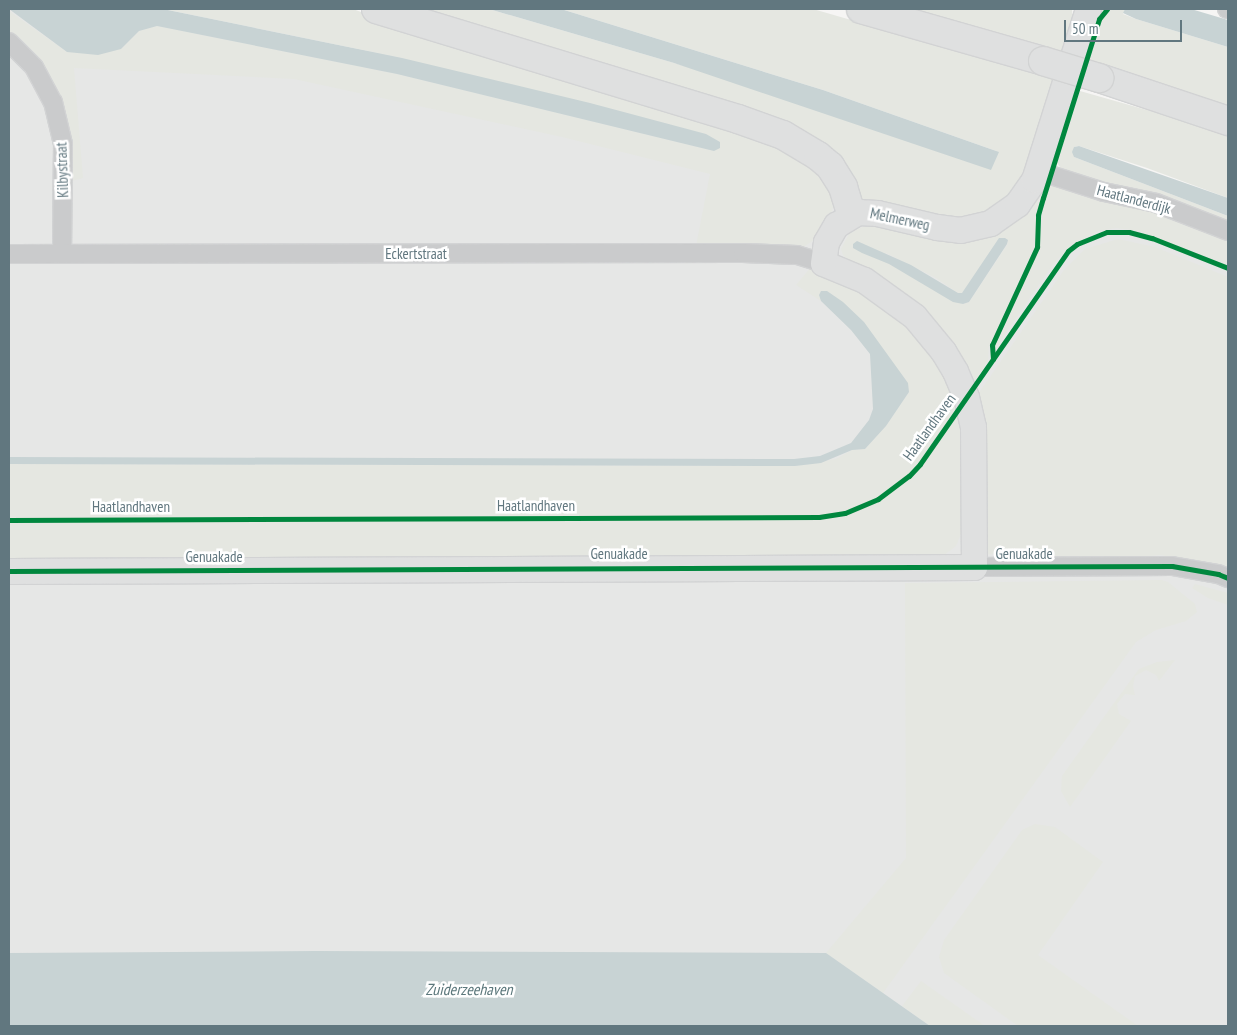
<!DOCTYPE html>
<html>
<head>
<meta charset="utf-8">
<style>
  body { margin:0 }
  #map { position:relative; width:1237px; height:1035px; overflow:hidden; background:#f6f5f4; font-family:"PT Sans Narrow",sans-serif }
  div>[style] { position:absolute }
  .built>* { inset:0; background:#e6e7e6 }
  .green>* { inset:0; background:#e5e7e1 }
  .water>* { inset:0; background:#c8d3d4 }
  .roads { filter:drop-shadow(1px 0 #d2d3d4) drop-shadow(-1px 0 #d2d3d4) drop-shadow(0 1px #d2d3d4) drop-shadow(0 -1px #d2d3d4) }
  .street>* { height:18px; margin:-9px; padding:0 9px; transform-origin:9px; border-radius:9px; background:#cacbcc }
  .secondary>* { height:25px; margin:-12.5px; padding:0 12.5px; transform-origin:12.5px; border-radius:12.5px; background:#dfe0e0 }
  .highway>* { height:28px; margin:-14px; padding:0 14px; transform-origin:14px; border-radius:14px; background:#dfe0e0 }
  .bridges { filter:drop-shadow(1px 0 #d2d3d3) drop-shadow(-1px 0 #d2d3d3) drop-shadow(0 1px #d2d3d3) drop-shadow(0 -1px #d2d3d3) }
  .highway-bridge>* { height:28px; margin:-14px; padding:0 14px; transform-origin:14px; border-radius:14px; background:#dfe0e0 }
  .cycleway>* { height:5px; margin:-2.5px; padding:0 2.5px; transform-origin:2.5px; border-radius:2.5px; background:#00873e }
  span { translate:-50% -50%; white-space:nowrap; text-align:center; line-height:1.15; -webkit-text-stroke:5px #fff; paint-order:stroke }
  .street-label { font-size:15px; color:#61777f }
  .water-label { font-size:16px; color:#5b777b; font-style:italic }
  .frame { position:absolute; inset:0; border:10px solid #61777f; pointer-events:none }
  .scale { position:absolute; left:1064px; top:20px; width:118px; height:22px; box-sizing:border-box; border:2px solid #61777f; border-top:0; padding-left:6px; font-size:15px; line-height:18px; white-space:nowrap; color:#61777f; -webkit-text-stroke:4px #fff; paint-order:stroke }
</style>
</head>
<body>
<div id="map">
  <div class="built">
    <i style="clip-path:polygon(9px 9px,119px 9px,964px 151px,1061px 204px,1228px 251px,1228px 1026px,9px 1026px)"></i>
  </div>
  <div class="green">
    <i style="clip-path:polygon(163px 9px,353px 9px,409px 30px,595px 83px,815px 159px,835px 197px,832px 211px,814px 240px,802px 248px,780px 245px,696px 246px,710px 174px,562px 137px,294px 79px,74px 68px,83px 178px,72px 181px,68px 121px,55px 87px,21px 43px,9px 32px,9px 11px,67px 52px,121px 49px,139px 31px,157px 26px,397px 74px,714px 151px,402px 58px)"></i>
    <i style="clip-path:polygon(388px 9px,489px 9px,674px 63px,999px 152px,823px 90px,561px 9px,813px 9px,1059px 80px,1021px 189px,970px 221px,856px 199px,842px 170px)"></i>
    <i style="clip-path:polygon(895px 9px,1072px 9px,1073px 25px,1066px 57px)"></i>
    <i style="clip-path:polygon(1098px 9px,1125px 9px,1123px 14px,1136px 19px,1228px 47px,1228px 108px,1081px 62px)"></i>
    <i style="clip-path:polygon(1080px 91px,1228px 133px,1228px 198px,1147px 168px,1079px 146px,1074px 147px,1074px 157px,1228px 216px,1228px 227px,1063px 171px,1057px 163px)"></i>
    <i style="clip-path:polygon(1053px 183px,1153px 208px,1228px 239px,1228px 265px,1139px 231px,1116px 228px,1099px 231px,1072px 244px,1053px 264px,993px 352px,1039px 249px,1043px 207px,1049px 186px)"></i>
    <i style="clip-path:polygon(evenodd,1040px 192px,1034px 248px,989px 346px,988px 361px,976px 380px,969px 381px,843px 255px,841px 249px,849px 234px,868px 224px,993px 233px,1013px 223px,1040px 192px,1008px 240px,1007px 245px,969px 302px,963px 304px,889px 264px,886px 253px,936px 278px,958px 293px,962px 293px,1008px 240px)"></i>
    <i style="clip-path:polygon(1118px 239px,1155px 247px,1228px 277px,1228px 570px,1161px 555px,1115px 559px,986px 554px,987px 442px,976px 397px,1064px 270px,1085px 249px)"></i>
    <i style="clip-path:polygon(811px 267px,831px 273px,903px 317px,942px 368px,958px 408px,965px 455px,961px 534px,956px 546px,943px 556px,9px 561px,9px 464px,795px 466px,836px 459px,852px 450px,865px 449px,886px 426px,909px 392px,819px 295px,821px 301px,796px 285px)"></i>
    <i style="clip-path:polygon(1162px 580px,1168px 582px,1195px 604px,1197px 612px,1186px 621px,1156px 630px,1136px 642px,883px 993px,826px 953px,906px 858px,905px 583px)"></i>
    <i style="clip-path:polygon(1195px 584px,1228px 593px,1228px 605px,1208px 598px,1192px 588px)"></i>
    <i style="clip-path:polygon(1175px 660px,1159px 681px,1156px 675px,1146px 670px,1135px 676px,1133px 686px,1135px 695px,1125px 694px,1117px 704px,1119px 714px,1131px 721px,1070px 807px,1061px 791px,1062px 776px,1114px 703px,1139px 669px,1157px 662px)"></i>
    <i style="clip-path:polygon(1035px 824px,1055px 827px,1103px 862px,1038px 955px,1138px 1026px,1018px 1026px,944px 973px,939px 957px,944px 940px,1022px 830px)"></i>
    <i style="clip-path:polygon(921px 981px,985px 1026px,930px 1026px,902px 1006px)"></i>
  </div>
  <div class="water">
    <i style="clip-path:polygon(9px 9px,163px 9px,402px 58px,590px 103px,706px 134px,720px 142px,720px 148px,714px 151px,397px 74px,157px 26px,139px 31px,121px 49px,98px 55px,67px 52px)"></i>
    <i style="clip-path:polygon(489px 9px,561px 9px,823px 90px,999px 152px,991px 170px,674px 63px)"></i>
    <i style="clip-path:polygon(1125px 9px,1191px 9px,1228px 20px,1228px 47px,1136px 19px,1123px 13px)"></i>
    <i style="clip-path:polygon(1079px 146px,1228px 198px,1228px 216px,1074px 157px,1072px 152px,1074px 147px)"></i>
    <i style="clip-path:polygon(999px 238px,1005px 238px,1008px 240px,1007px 244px,969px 302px,963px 304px,953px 302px,889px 264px,862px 253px,853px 248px,853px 244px,857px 241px,911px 265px,958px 293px,962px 293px)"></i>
    <i style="clip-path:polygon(821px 291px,827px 291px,843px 302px,864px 322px,908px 383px,909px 392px,886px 426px,865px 449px,852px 450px,821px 463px,795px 466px,9px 464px,9px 457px,794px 459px,820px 456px,851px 443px,869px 420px,873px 409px,870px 354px,851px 330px,821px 301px,819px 295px)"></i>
    <i style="clip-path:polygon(315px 951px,826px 953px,930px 1026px,9px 1026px,9px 953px)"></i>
  </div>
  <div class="roads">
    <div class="street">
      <i style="left:1227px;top:9px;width:1px"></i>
      <i style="left:9px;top:42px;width:35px;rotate:45deg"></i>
      <i style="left:34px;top:67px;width:40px;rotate:62deg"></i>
      <i style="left:53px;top:102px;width:43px;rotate:76.6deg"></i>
      <i style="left:63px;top:144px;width:110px;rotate:90.5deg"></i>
      <i style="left:1038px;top:171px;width:69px;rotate:17.7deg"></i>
      <i style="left:1104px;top:192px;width:53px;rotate:11.9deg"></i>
      <i style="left:1156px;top:203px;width:77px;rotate:21.3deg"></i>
      <i style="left:9px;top:254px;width:734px;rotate:-0.08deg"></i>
      <i style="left:743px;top:253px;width:54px;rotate:2.1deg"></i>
      <i style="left:797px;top:255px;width:27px;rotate:17deg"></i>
      <i style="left:974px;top:567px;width:198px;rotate:-0.3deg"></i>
      <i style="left:1172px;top:566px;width:47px;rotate:9.9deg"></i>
      <i style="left:1218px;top:574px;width:11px;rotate:22deg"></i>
    </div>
    <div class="secondary">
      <i style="left:9px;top:571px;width:965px;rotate:-0.24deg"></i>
      <i style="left:974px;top:567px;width:140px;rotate:-90.4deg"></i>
      <i style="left:973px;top:427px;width:31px;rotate:-103deg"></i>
      <i style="left:966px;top:397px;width:28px;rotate:-113deg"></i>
      <i style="left:955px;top:371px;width:23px;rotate:-121deg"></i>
      <i style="left:943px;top:351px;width:45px;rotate:-129.6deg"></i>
      <i style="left:914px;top:316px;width:62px;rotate:-144.2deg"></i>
      <i style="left:864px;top:280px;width:44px;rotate:-157.5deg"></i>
      <i style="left:823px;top:263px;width:21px;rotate:-82deg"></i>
      <i style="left:826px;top:242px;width:20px;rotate:-60deg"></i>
      <i style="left:836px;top:225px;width:26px;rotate:-31deg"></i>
      <i style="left:858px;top:212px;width:19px;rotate:3deg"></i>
      <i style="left:877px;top:213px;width:62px;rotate:13.1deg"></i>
      <i style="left:937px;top:227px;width:23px;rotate:7deg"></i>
      <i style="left:960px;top:230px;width:31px;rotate:-13deg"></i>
      <i style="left:990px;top:223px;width:33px;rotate:-35deg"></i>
      <i style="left:1017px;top:204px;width:29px;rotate:-55deg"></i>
      <i style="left:1034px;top:180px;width:179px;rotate:-72.5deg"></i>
    </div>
    <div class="highway">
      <i style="left:376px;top:9px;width:378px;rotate:16.9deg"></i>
      <i style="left:738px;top:119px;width:48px;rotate:19.6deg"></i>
      <i style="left:783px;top:135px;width:41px;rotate:31deg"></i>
      <i style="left:818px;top:156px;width:16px;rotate:40deg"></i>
      <i style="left:830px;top:166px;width:25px;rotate:58deg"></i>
      <i style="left:843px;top:187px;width:28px;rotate:73deg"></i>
      <i style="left:861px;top:9px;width:189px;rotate:15.9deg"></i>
      <i style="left:1099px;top:78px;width:136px;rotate:18.4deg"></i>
    </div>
  </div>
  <div class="bridges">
    <div class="highway-bridge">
      <i style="left:1043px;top:61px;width:59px;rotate:16.9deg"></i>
    </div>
  </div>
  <div class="cycleway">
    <i style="left:993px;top:359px;width:14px;rotate:-94deg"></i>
    <i style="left:992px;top:345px;width:108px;rotate:-65.3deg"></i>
    <i style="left:1037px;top:247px;width:32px;rotate:-88deg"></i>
    <i style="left:1038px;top:215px;width:18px;rotate:-74deg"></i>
    <i style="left:1043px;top:198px;width:188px;rotate:-72.6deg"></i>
    <i style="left:1099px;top:19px;width:13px;rotate:-51deg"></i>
    <i style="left:9px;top:520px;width:810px;rotate:-0.21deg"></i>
    <i style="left:819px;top:517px;width:26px;rotate:-9deg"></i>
    <i style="left:845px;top:513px;width:36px;rotate:-23deg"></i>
    <i style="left:878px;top:499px;width:39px;rotate:-37deg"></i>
    <i style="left:909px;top:476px;width:16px;rotate:-47deg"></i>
    <i style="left:920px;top:464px;width:259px;rotate:-55.2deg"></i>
    <i style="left:1068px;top:251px;width:11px;rotate:-38deg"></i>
    <i style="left:1077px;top:244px;width:32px;rotate:-22deg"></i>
    <i style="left:1107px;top:232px;width:22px"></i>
    <i style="left:1129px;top:232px;width:24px;rotate:15deg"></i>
    <i style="left:1152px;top:238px;width:82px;rotate:21.5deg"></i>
    <i style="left:9px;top:571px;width:1163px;rotate:-0.25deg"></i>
    <i style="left:1172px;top:566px;width:47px;rotate:9.9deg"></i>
    <i style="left:1218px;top:574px;width:11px;rotate:22deg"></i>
  </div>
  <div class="street-label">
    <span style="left:62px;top:170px;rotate:-92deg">Kilbystraat</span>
    <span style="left:1134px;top:199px;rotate:15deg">Haatlanderdijk</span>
    <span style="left:900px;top:219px;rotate:12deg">Melmerweg</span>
    <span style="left:416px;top:254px">Eckertstraat</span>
    <span style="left:929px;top:427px;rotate:-54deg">Haatlandhaven</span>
    <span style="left:536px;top:506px">Haatlandhaven</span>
    <span style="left:131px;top:507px">Haatlandhaven</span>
    <span style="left:619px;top:554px">Genuakade</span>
    <span style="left:1024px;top:554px">Genuakade</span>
    <span style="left:214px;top:557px">Genuakade</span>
  </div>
  <div class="water-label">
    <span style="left:469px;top:989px">Zuiderzeehaven</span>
  </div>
  <div class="frame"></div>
  <div class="scale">50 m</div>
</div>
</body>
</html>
